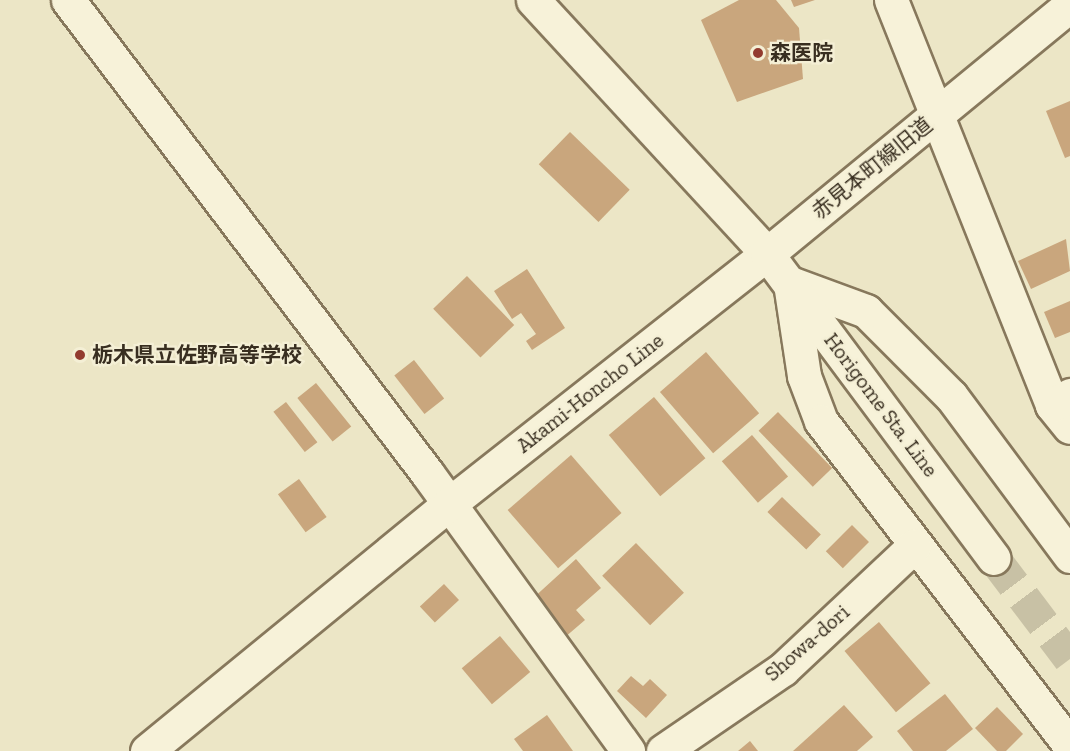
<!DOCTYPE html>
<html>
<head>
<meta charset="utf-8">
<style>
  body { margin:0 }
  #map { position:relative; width:1070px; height:751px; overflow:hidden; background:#ece6c6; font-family:"Zilla Slab","Noto Sans JP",serif }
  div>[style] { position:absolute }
  .building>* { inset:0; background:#c9a67d; transform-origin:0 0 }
  .secondary-tunnel>* { height:33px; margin-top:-16.5px; transform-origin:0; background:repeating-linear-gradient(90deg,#c8c1a5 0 33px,transparent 0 49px) }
  .roads { filter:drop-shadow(2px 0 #87785c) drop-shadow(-2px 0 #87785c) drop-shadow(0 2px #87785c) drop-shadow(0 -2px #87785c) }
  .street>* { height:33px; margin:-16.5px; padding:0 16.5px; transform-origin:16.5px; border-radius:16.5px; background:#f7f2d9 }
  .secondary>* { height:33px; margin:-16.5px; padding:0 16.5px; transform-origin:16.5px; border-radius:16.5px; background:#f7f2d9 }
  .dots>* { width:16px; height:16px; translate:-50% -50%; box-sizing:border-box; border:3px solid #f4efd5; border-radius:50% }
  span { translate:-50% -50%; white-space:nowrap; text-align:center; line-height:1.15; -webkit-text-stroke:4.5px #f4efd5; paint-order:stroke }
  .poi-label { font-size:21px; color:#382e20; font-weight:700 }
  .left { translate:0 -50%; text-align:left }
  .street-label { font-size:21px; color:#382e20 }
</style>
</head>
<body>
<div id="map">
  <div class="building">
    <i style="clip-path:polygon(739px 0,776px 0,799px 28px,803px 79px,737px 102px,701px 20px)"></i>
    <i style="clip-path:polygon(791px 0,815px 0,794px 7px)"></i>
    <i style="clip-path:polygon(1070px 101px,1070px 156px,1065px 158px,1046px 111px)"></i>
    <i style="left:570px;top:132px;width:83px;height:45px;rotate:44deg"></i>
    <i style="clip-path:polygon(1066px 239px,1070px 271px,1031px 289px,1018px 261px)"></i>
    <i style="clip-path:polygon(527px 269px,565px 328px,532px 350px,526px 341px,536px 334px,521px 313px,512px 319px,494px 291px)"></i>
    <i style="left:467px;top:276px;width:68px;height:47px;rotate:46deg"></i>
    <i style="clip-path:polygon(1070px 301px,1070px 332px,1055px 338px,1044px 312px)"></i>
    <i style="left:706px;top:352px;width:81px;height:61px;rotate:49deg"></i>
    <i style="left:414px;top:360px;width:49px;height:25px;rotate:52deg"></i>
    <i style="left:316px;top:383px;width:56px;height:24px;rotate:51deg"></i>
    <i style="left:654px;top:397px;width:80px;height:59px;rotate:50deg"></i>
    <i style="left:286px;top:402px;width:51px;height:16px;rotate:52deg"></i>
    <i style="left:778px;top:412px;width:78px;height:27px;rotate:46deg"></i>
    <i style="left:752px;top:435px;width:55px;height:40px;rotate:49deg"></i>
    <i style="left:571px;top:455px;width:77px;height:84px;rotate:49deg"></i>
    <i style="left:299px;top:479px;width:47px;height:26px;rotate:54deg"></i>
    <i style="left:782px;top:497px;width:54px;height:21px;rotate:44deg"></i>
    <i style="left:852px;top:525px;width:24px;height:37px;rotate:45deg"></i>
    <i style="left:636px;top:543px;width:69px;height:47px;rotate:46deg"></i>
    <i style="clip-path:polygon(576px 559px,601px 588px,576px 610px,585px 620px,564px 638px,531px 600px)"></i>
    <i style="left:444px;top:584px;width:22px;height:33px;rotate:47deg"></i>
    <i style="left:879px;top:622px;width:80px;height:45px;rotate:50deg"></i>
    <i style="left:500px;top:636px;width:47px;height:50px;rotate:50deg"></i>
    <i style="clip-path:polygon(631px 676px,643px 686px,650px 679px,667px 695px,646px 718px,617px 691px)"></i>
    <i style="clip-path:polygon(945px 694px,973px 729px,946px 751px,913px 751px,897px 731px)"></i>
    <i style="clip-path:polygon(844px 705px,873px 737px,857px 751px,793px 751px)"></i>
    <i style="clip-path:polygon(997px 707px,1023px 734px,1006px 751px,997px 751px,975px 728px)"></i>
    <i style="clip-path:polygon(547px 715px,573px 751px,523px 751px,514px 739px)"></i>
    <i style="clip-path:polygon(750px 741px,758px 751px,738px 751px)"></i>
  </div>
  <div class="secondary-tunnel">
    <i style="left:994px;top:558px;width:126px;rotate:53deg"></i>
  </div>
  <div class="roads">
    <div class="street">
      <i style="left:68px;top:0;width:594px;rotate:52.8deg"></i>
      <i style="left:427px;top:473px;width:343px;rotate:54.1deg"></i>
      <i style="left:1052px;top:405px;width:28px;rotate:51deg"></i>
      <i style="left:1070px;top:556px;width:199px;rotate:-126.6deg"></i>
      <i style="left:951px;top:396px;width:120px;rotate:-135deg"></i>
      <i style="left:866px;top:311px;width:81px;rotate:-159.8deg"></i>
      <i style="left:790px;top:283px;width:94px;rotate:81.4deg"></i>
      <i style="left:804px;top:376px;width:48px;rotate:69.3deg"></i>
      <i style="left:821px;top:421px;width:409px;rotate:52.5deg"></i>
    </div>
    <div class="secondary">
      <i style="left:533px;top:0;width:345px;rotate:47.3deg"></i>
      <i style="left:767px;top:254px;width:379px;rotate:53.3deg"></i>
      <i style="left:891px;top:0;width:436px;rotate:68.3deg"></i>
      <i style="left:1052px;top:405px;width:21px;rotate:-29deg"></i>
      <i style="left:147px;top:751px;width:390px;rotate:-39.3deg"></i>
      <i style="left:449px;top:504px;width:405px;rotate:-38.2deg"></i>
      <i style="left:767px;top:254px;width:392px;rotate:-39.4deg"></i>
      <i style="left:663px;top:751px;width:145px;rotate:-34.3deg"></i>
      <i style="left:783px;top:669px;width:180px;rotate:-43.2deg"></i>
    </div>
  </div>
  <div class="dots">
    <i style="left:758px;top:53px;background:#933b2f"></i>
    <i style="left:80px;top:355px;background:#933b2f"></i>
  </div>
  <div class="poi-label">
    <span class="left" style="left:770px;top:53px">森医院</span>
    <span class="left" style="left:92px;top:355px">栃木県立佐野高等学校</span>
  </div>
  <div class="street-label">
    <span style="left:872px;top:168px;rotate:-39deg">赤見本町線旧道</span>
    <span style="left:590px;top:393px;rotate:-38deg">Akami-Honcho Line</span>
    <span style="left:881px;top:405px;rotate:53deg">Horigome Sta. Line</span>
    <span style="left:807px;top:643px;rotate:-41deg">Showa-dori</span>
  </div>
</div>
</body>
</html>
